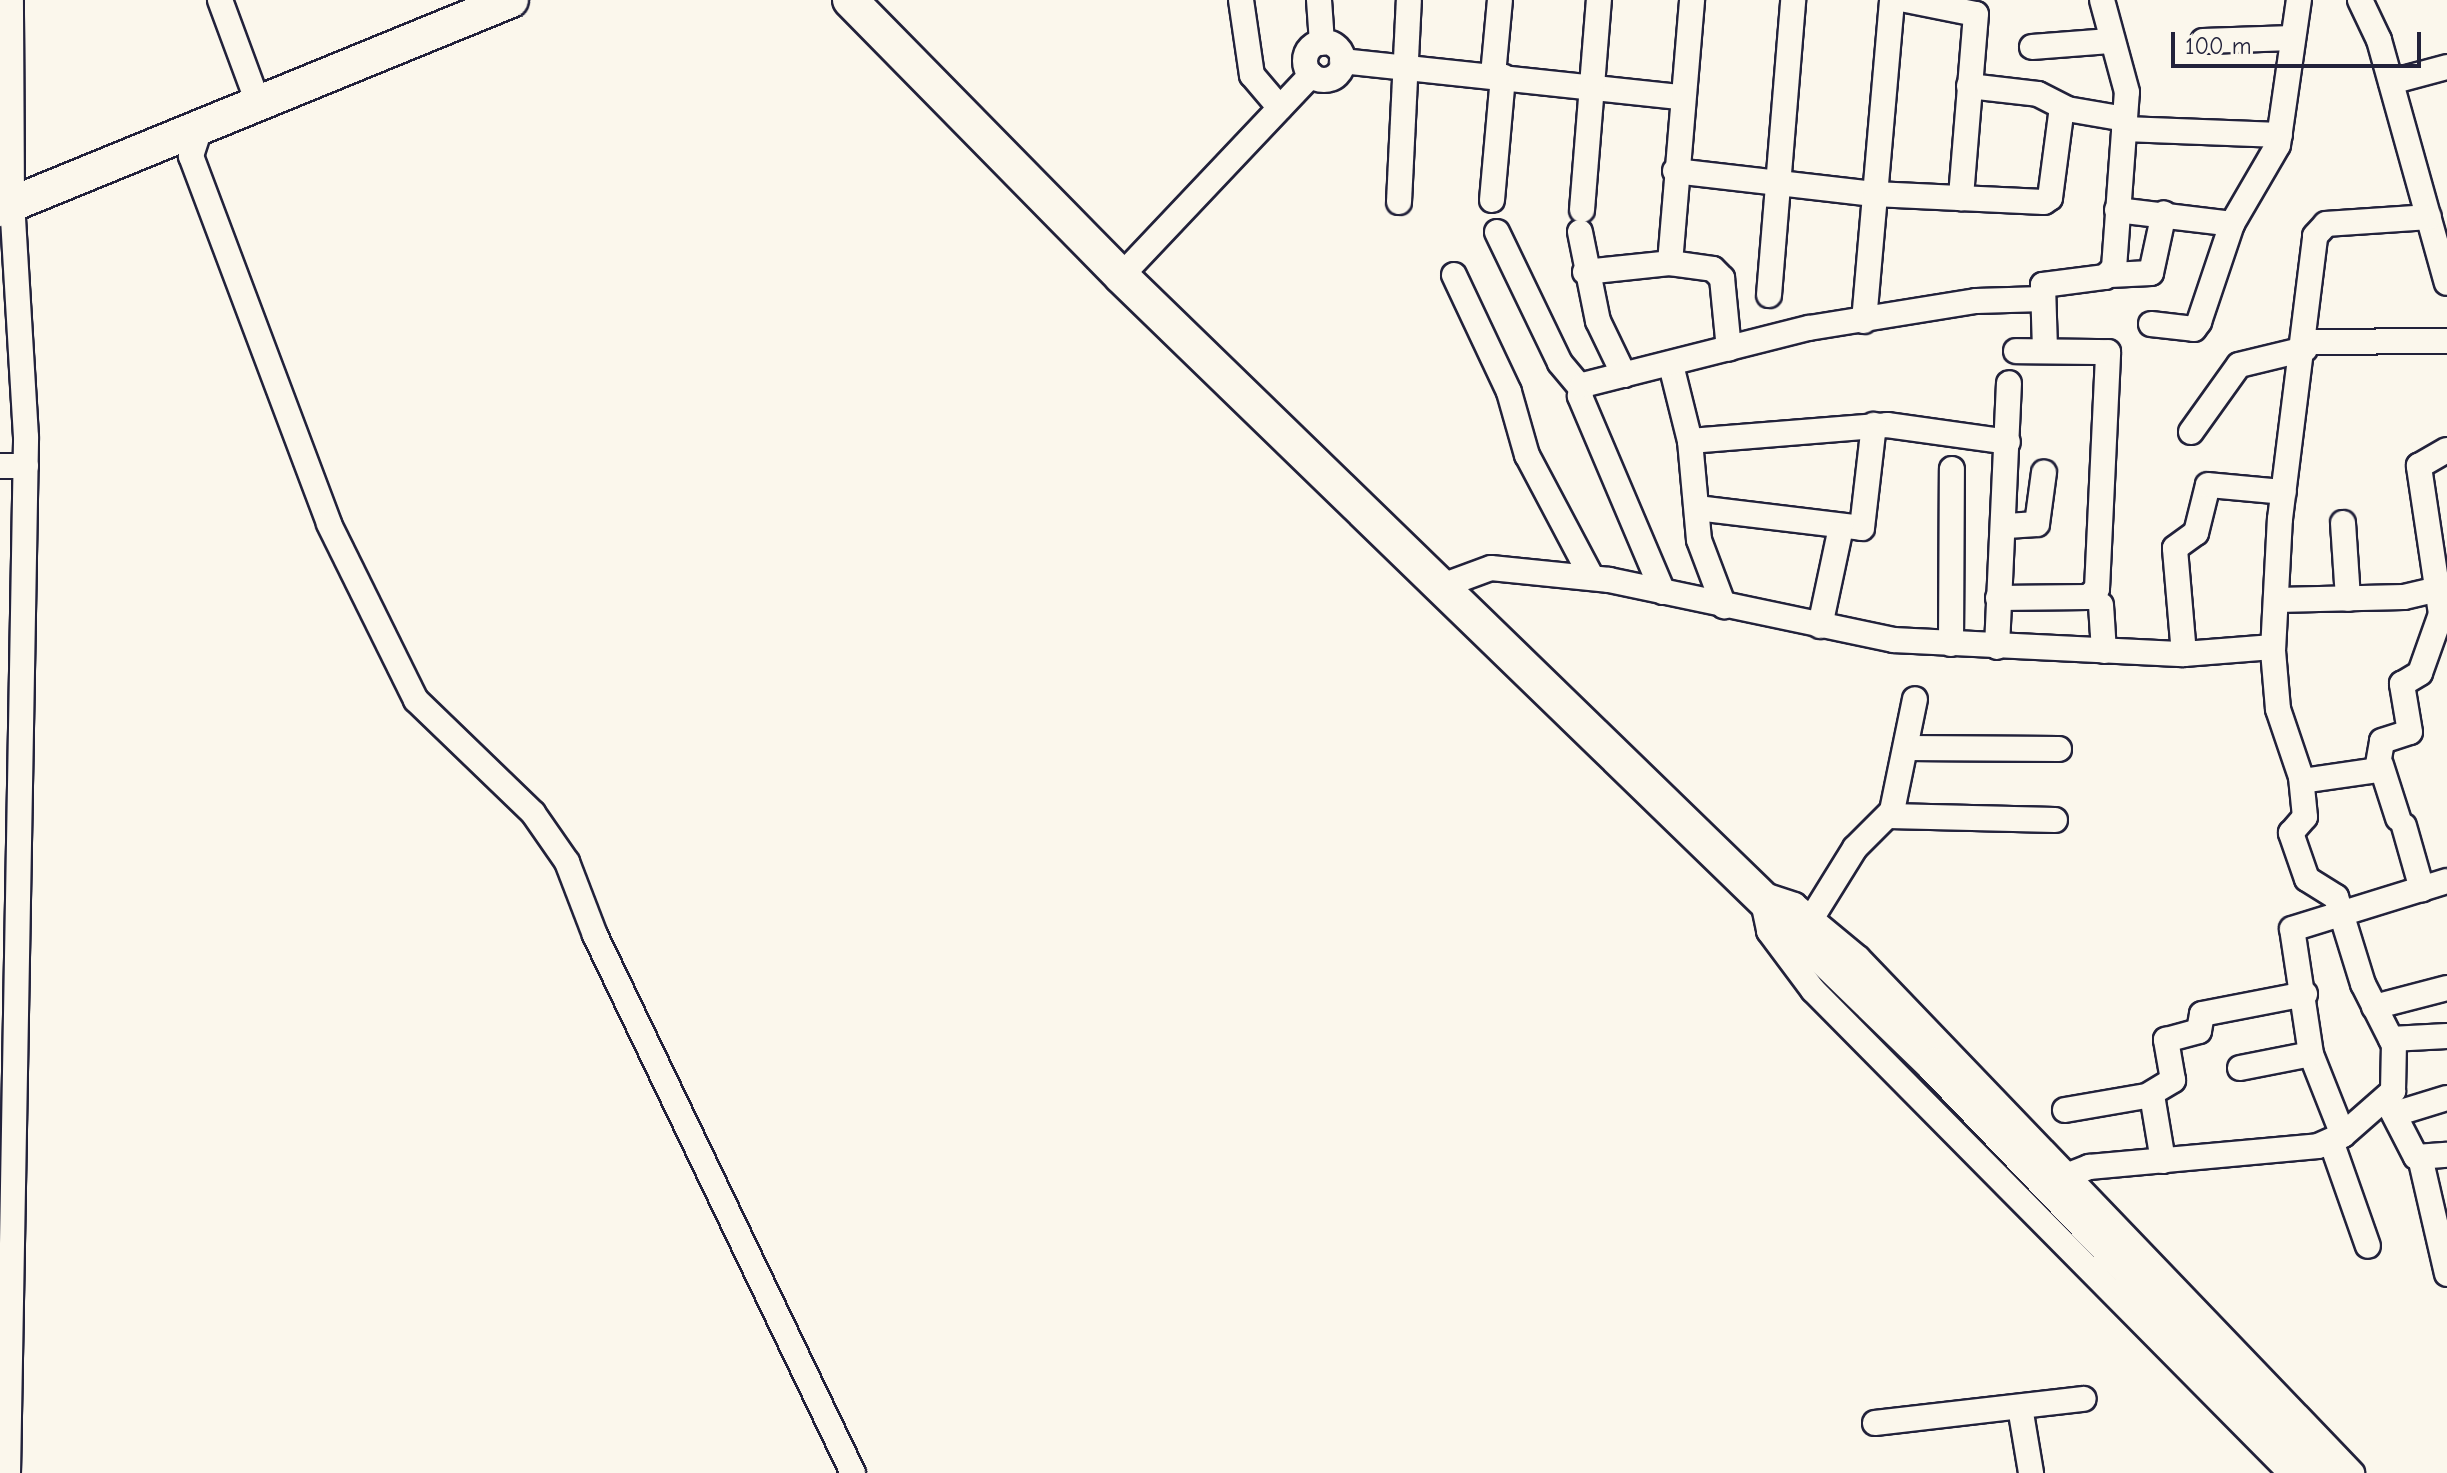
<!DOCTYPE html>
<html>
<head>
<meta charset="utf-8">
<style>
  body { margin:0 }
  #map { position:relative; width:2447px; height:1473px; overflow:hidden; background:#fbf7ec; font-family:"Comic Neue",sans-serif }
  div>[style] { position:absolute }
  .roads { filter:drop-shadow(2px 0 #22223b) drop-shadow(-2px 0 #22223b) drop-shadow(0 2px #22223b) drop-shadow(0 -2px #22223b) }
  .minor>* { height:24px; margin:-12px; padding:0 12px; transform-origin:12px; border-radius:12px; background:#fbf7ec }
  .minor>.ring { margin:-12px; padding:0; box-sizing:content-box; background:none; border:24px solid #fbf7ec; border-radius:50% }
  .highway>* { height:34px; margin:-17px; padding:0 17px; transform-origin:17px; border-radius:17px; background:#fbf7ec }
  span { translate:-50% -50%; white-space:nowrap; text-align:center; line-height:1.15; -webkit-text-stroke:8px #fbf7ec; paint-order:stroke }
  .scale { position:absolute; left:2171px; top:32px; width:250px; height:36px; box-sizing:border-box; border:4px solid #22223b; border-top:0; padding-left:10px; font-size:24px; line-height:28px; white-space:nowrap; color:#22223b; -webkit-text-stroke:6px #fbf7ec; paint-order:stroke }
</style>
</head>
<body>
<div id="map">
  <div class="roads">
    <div class="minor">
      <i style="left:220px;top:0;width:107px;rotate:69.7deg"></i>
      <i style="left:1241px;top:0;width:76px;rotate:81.7deg"></i>
      <i style="left:1252px;top:75px;width:43px;rotate:49.7deg"></i>
      <i style="left:1319px;top:0;width:43px;rotate:86deg"></i>
      <i style="left:1906px;top:0;width:71px;rotate:11.3deg"></i>
      <i style="left:1976px;top:14px;width:185px;rotate:94.7deg"></i>
      <i style="left:2360px;top:0;width:44px;rotate:64.6deg"></i>
      <i style="left:2379px;top:40px;width:252px;rotate:74.4deg"></i>
      <i style="left:2203px;top:41px;width:90px;rotate:-1.9deg"></i>
      <i class="ring" style="left:1305px;top:42px;width:14px;height:14px"></i>
      <i style="left:2032px;top:47px;width:78px;rotate:-4.4deg"></i>
      <i style="left:1342px;top:61px;width:341px;rotate:6.1deg"></i>
      <i style="left:1493px;top:75px;width:75px;rotate:-84.7deg"></i>
      <i style="left:2391px;top:82px;width:58px;rotate:-15deg"></i>
      <i style="left:1969px;top:86px;width:69px;rotate:6.6deg"></i>
      <i style="left:2038px;top:94px;width:33px;rotate:27deg"></i>
      <i style="left:2067px;top:109px;width:59px;rotate:9.8deg"></i>
      <i style="left:202px;top:122px;width:36px;rotate:108deg"></i>
      <i style="left:191px;top:156px;width:393px;rotate:69.4deg"></i>
      <i style="left:329px;top:524px;width:196px;rotate:63.7deg"></i>
      <i style="left:416px;top:700px;width:163px;rotate:44deg"></i>
      <i style="left:533px;top:813px;width:60px;rotate:55.2deg"></i>
      <i style="left:567px;top:862px;width:78px;rotate:69deg"></i>
      <i style="left:595px;top:935px;width:597px;rotate:64.38deg"></i>
      <i style="left:2124px;top:129px;width:156px;rotate:2.2deg"></i>
      <i style="left:1675px;top:171px;width:200px;rotate:6.6deg"></i>
      <i style="left:1874px;top:194px;width:170px;rotate:2.7deg"></i>
      <i style="left:2044px;top:202px;width:7px;rotate:-34deg"></i>
      <i style="left:2050px;top:198px;width:92px;rotate:-82.5deg"></i>
      <i style="left:1492px;top:200px;width:124px;rotate:-84.9deg"></i>
      <i style="left:1399px;top:202px;width:202px;rotate:-87.2deg"></i>
      <i style="left:1582px;top:210px;width:211px;rotate:-85.4deg"></i>
      <i style="left:2117px;top:210px;width:116px;rotate:6.9deg"></i>
      <i style="left:1497px;top:232px;width:145px;rotate:64.3deg"></i>
      <i style="left:1560px;top:363px;width:31px;rotate:50deg"></i>
      <i style="left:1580px;top:232px;width:91px;rotate:78.6deg"></i>
      <i style="left:1598px;top:321px;width:60px;rotate:64.3deg"></i>
      <i style="left:1670px;top:263px;width:264px;rotate:-85.2deg"></i>
      <i style="left:1585px;top:272px;width:85px;rotate:-6deg"></i>
      <i style="left:1670px;top:263px;width:43px;rotate:7.9deg"></i>
      <i style="left:1713px;top:269px;width:13px;rotate:45deg"></i>
      <i style="left:1722px;top:278px;width:71px;rotate:84.4deg"></i>
      <i style="left:1454px;top:275px;width:129px;rotate:64.8deg"></i>
      <i style="left:1509px;top:392px;width:66px;rotate:74.1deg"></i>
      <i style="left:1527px;top:455px;width:139px;rotate:62.1deg"></i>
      <i style="left:2110px;top:275px;width:41px;rotate:-2.8deg"></i>
      <i style="left:2151px;top:273px;width:61px;rotate:-77.8deg"></i>
      <i style="left:1121px;top:276px;width:277px;rotate:-46.6deg"></i>
      <i style="left:1769px;top:295px;width:296px;rotate:-85.3deg"></i>
      <i style="left:1864px;top:321px;width:322px;rotate:-85deg"></i>
      <i style="left:2151px;top:324px;width:43px;rotate:6.6deg"></i>
      <i style="left:2194px;top:329px;width:9px;rotate:-54deg"></i>
      <i style="left:2199px;top:322px;width:103px;rotate:-71.4deg"></i>
      <i style="left:2232px;top:224px;width:91px;rotate:-59.8deg"></i>
      <i style="left:2278px;top:145px;width:147px;rotate:-81.8deg"></i>
      <i style="left:2305px;top:342px;width:142px;rotate:-0.4deg"></i>
      <i style="left:2045px;top:349px;width:64px;rotate:-91.8deg"></i>
      <i style="left:2043px;top:285px;width:63px;rotate:-7.4deg"></i>
      <i style="left:2105px;top:277px;width:13px;rotate:-45deg"></i>
      <i style="left:2114px;top:268px;width:176px;rotate:-85.8deg"></i>
      <i style="left:2127px;top:92px;width:95px;rotate:-105.2deg"></i>
      <i style="left:1671px;top:365px;width:78px;rotate:76deg"></i>
      <i style="left:1690px;top:441px;width:99px;rotate:84.8deg"></i>
      <i style="left:1699px;top:540px;width:71px;rotate:69.3deg"></i>
      <i style="left:2191px;top:432px;width:82px;rotate:-54.4deg"></i>
      <i style="left:2239px;top:365px;width:68px;rotate:-13.6deg"></i>
      <i style="left:1690px;top:441px;width:198px;rotate:-4.6deg"></i>
      <i style="left:1887px;top:425px;width:122px;rotate:8deg"></i>
      <i style="left:0;top:466px;width:26px"></i>
      <i style="left:1697px;top:508px;width:166px;rotate:6.9deg"></i>
      <i style="left:1862px;top:528px;width:104px;rotate:-83.4deg"></i>
      <i style="left:2343px;top:523px;width:76px;rotate:86.2deg"></i>
      <i style="left:2007px;top:526px;width:30px;rotate:-4deg"></i>
      <i style="left:2037px;top:524px;width:52px;rotate:-82.3deg"></i>
      <i style="left:1442px;top:586px;width:52px;rotate:-20.2deg"></i>
      <i style="left:1491px;top:568px;width:119px;rotate:5.8deg"></i>
      <i style="left:1609px;top:580px;width:290px;rotate:11.9deg"></i>
      <i style="left:1893px;top:640px;width:291px;rotate:2.8deg"></i>
      <i style="left:2184px;top:654px;width:89px;rotate:-4.5deg"></i>
      <i style="left:1663px;top:592px;width:213px;rotate:-113deg"></i>
      <i style="left:1580px;top:396px;width:11px;rotate:-75deg"></i>
      <i style="left:1583px;top:385px;width:233px;rotate:-14.2deg"></i>
      <i style="left:1809px;top:328px;width:169px;rotate:-9.2deg"></i>
      <i style="left:1976px;top:301px;width:67px;rotate:-1.7deg"></i>
      <i style="left:1998px;top:598px;width:90px;rotate:-0.6deg"></i>
      <i style="left:2088px;top:597px;width:12px;rotate:-42deg"></i>
      <i style="left:2097px;top:589px;width:237px;rotate:-87.3deg"></i>
      <i style="left:2108px;top:352px;width:92px;rotate:-179.4deg"></i>
      <i style="left:2277px;top:600px;width:127px;rotate:-1.4deg"></i>
      <i style="left:2404px;top:597px;width:44px;rotate:-13.1deg"></i>
      <i style="left:2101px;top:605px;width:46px;rotate:86.3deg"></i>
      <i style="left:1820px;top:626px;width:101px;rotate:-78deg"></i>
      <i style="left:1951px;top:644px;width:175px;rotate:-89.7deg"></i>
      <i style="left:1997px;top:647px;width:264px;rotate:-87.4deg"></i>
      <i style="left:2184px;top:654px;width:106px;rotate:-94.9deg"></i>
      <i style="left:2175px;top:548px;width:26px;rotate:-36deg"></i>
      <i style="left:2196px;top:533px;width:49px;rotate:-76deg"></i>
      <i style="left:2208px;top:485px;width:76px;rotate:5.3deg"></i>
      <i style="left:1907px;top:748px;width:152px;rotate:0.4deg"></i>
      <i style="left:2381px;top:765px;width:56px;rotate:72.2deg"></i>
      <i style="left:2302px;top:781px;width:76px;rotate:-8.3deg"></i>
      <i style="left:2377px;top:770px;width:29px;rotate:-80deg"></i>
      <i style="left:2382px;top:741px;width:29px;rotate:-18deg"></i>
      <i style="left:2410px;top:732px;width:49px;rotate:-99.5deg"></i>
      <i style="left:2402px;top:684px;width:21px;rotate:-31deg"></i>
      <i style="left:2420px;top:673px;width:63px;rotate:-70.4deg"></i>
      <i style="left:2441px;top:614px;width:150px;rotate:-98.5deg"></i>
      <i style="left:2419px;top:466px;width:32px;rotate:-30deg"></i>
      <i style="left:1889px;top:816px;width:166px;rotate:1.4deg"></i>
      <i style="left:2404px;top:826px;width:66px;rotate:74.1deg"></i>
      <i style="left:1764px;top:895px;width:32px;rotate:18deg"></i>
      <i style="left:1794px;top:905px;width:83px;rotate:39.6deg"></i>
      <i style="left:1858px;top:958px;width:714px;rotate:46.19deg"></i>
      <i style="left:1762px;top:897px;width:35px;rotate:78deg"></i>
      <i style="left:1769px;top:931px;width:74px;rotate:53.3deg"></i>
      <i style="left:1813px;top:990px;width:680px;rotate:45.3deg"></i>
      <i style="left:1811px;top:919px;width:84px;rotate:-58.2deg"></i>
      <i style="left:1855px;top:848px;width:52px;rotate:-45deg"></i>
      <i style="left:1892px;top:811px;width:114px;rotate:-78.4deg"></i>
      <i style="left:2374px;top:1007px;width:75px;rotate:-14.6deg"></i>
      <i style="left:2391px;top:1039px;width:56px;rotate:-3.1deg"></i>
      <i style="left:2240px;top:1068px;width:72px;rotate:-11.2deg"></i>
      <i style="left:2150px;top:1094px;width:27px;rotate:-31deg"></i>
      <i style="left:2173px;top:1080px;width:41px;rotate:-99.9deg"></i>
      <i style="left:2166px;top:1040px;width:34px;rotate:-15deg"></i>
      <i style="left:2199px;top:1031px;width:17px;rotate:-80deg"></i>
      <i style="left:2202px;top:1014px;width:105px;rotate:-11deg"></i>
      <i style="left:2386px;top:1099px;width:65px;rotate:62.7deg"></i>
      <i style="left:2416px;top:1157px;width:31px;rotate:-4deg"></i>
      <i style="left:2065px;top:1110px;width:88px;rotate:-9.8deg"></i>
      <i style="left:2152px;top:1095px;width:67px;rotate:80.5deg"></i>
      <i style="left:2398px;top:1113px;width:51px;rotate:-17deg"></i>
      <i style="left:2343px;top:1135px;width:87px;rotate:-111.6deg"></i>
      <i style="left:2311px;top:1054px;width:126px;rotate:-98.6deg"></i>
      <i style="left:2292px;top:929px;width:162px;rotate:-17.2deg"></i>
      <i style="left:2331px;top:1141px;width:111px;rotate:70.6deg"></i>
      <i style="left:2420px;top:1157px;width:120px;rotate:77deg"></i>
      <i style="left:2069px;top:1175px;width:22px;rotate:-22deg"></i>
      <i style="left:2089px;top:1167px;width:230px;rotate:-5.2deg"></i>
      <i style="left:2318px;top:1146px;width:27px;rotate:-24deg"></i>
      <i style="left:2343px;top:1135px;width:67px;rotate:-41.3deg"></i>
      <i style="left:2393px;top:1091px;width:46px;rotate:-88.8deg"></i>
      <i style="left:2394px;top:1045px;width:68px;rotate:-116.9deg"></i>
      <i style="left:2363px;top:984px;width:91px;rotate:-107.2deg"></i>
      <i style="left:2336px;top:897px;width:34px;rotate:-148deg"></i>
      <i style="left:2307px;top:879px;width:49px;rotate:-109.2deg"></i>
      <i style="left:2291px;top:833px;width:21px;rotate:-49deg"></i>
      <i style="left:2305px;top:817px;width:40px;rotate:-95.7deg"></i>
      <i style="left:2301px;top:777px;width:72px;rotate:-108.7deg"></i>
      <i style="left:2278px;top:709px;width:58px;rotate:-94.9deg"></i>
      <i style="left:2273px;top:651px;width:132px;rotate:-87deg"></i>
      <i style="left:2280px;top:519px;width:285px;rotate:-82.9deg"></i>
      <i style="left:2315px;top:236px;width:16px;rotate:-47deg"></i>
      <i style="left:2326px;top:224px;width:103px;rotate:-3.9deg"></i>
      <i style="left:2020px;top:1407px;width:67px;rotate:80.5deg"></i>
      <i style="left:1875px;top:1423px;width:210px;rotate:-6.6deg"></i>
      <i style="left:8px;top:1473px;width:1036px;rotate:-89deg"></i>
      <i style="left:26px;top:437px;width:233px;rotate:-93.4deg"></i>
      <i style="left:12px;top:204px;width:204px;rotate:-90.3deg"></i>
    </div>
    <div class="highway">
      <i style="left:850px;top:0;width:387px;rotate:45.5deg"></i>
      <i style="left:1121px;top:276px;width:1133px;rotate:44.14deg"></i>
      <i style="left:1934px;top:1065px;width:564px;rotate:46.29deg"></i>
      <i style="left:0;top:209px;width:552px;rotate:-22.24deg"></i>
    </div>
  </div>
  <div class="scale">100 m</div>
</div>
</body>
</html>
